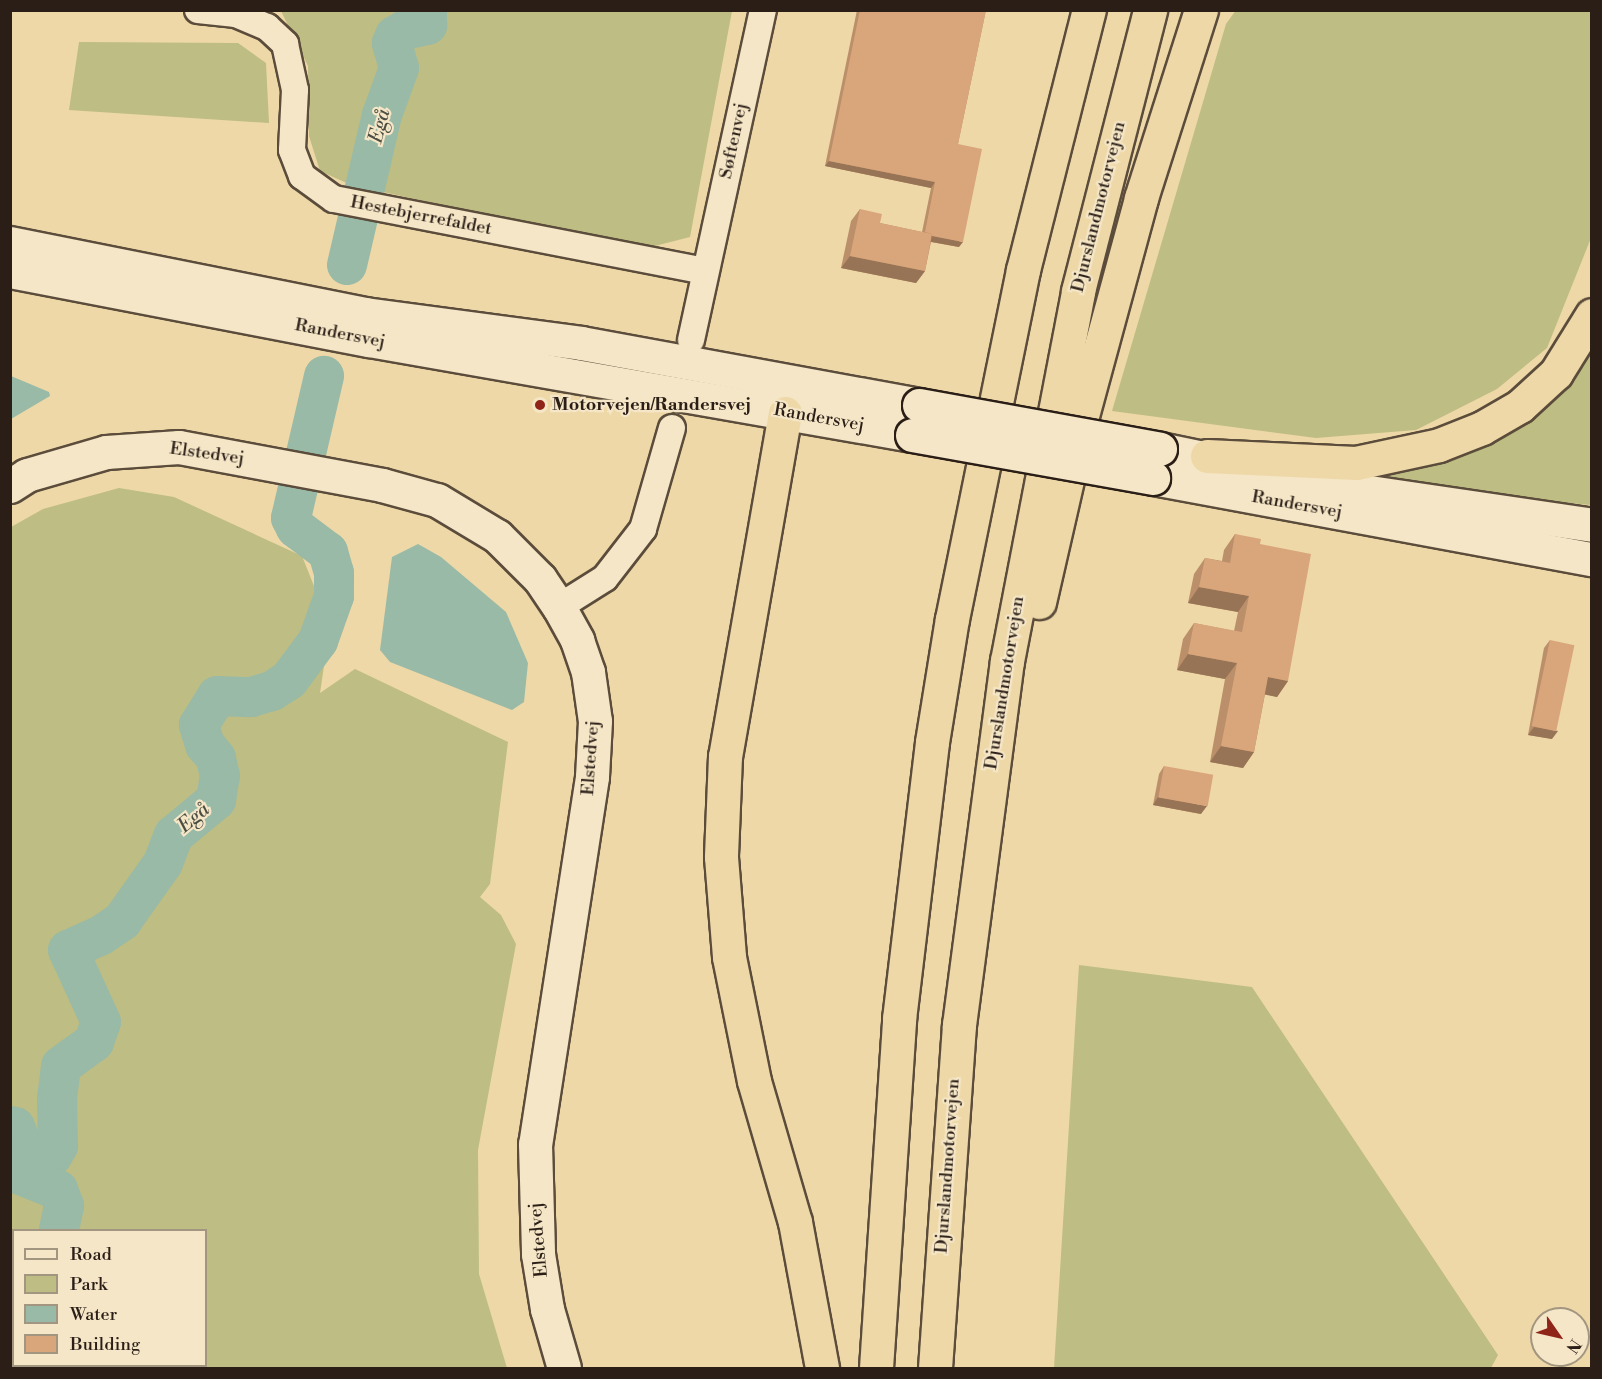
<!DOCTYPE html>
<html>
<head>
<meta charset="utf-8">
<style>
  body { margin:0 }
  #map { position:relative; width:1602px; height:1379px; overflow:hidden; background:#eed8a7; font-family:"Libre Bodoni",serif }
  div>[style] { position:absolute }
  .green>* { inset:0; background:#bebd83 }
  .water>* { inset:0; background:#99baa6 }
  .river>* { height:40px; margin:-20px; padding:0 20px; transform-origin:20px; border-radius:20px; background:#99baa6 }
  .roads { filter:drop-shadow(2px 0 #5b4c3b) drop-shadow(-2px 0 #5b4c3b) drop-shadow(0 2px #5b4c3b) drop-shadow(0 -2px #5b4c3b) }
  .street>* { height:26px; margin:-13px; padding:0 13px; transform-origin:13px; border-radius:13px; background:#f4e6c6 }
  .secondary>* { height:33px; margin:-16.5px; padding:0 16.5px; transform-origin:16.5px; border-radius:16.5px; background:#f4e6c6 }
  .highway>* { height:33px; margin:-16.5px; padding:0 16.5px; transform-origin:16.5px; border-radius:16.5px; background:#eed8a7 }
  .bridges { filter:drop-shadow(2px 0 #2a1e17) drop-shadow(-2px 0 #2a1e17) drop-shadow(0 2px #2a1e17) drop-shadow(0 -2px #2a1e17) }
  .secondary-bridge>* { height:33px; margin:-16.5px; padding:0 16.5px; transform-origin:16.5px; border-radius:16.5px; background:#f4e6c6 }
  .wall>* { inset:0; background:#bb8f6a }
  .shaded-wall>* { inset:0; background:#987456 }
  .building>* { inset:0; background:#d9a67b; transform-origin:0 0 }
  .dots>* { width:16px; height:16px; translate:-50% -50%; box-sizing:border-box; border:3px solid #f4e6c6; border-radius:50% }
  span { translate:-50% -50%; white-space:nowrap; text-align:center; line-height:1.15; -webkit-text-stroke:4.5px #f4e6c6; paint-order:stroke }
  .street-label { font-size:18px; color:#2a1e17 }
  .poi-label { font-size:18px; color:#2a1e17; font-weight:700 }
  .left { translate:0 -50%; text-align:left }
  .water-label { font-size:20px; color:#4b4d42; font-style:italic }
  .frame { position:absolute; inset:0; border:12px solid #2a1e17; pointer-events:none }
  .legend { position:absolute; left:12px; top:1229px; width:195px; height:138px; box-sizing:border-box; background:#f4e6c6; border:2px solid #a39680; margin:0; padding:8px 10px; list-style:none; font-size:18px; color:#2a1e17 }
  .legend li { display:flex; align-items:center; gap:12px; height:30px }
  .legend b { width:30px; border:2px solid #a39680 }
  .north { position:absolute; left:1530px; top:1307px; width:60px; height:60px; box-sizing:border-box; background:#f4e6c6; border:2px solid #a39680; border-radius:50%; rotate:124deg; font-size:16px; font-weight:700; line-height:24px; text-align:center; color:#2a1e17 }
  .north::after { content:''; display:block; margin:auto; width:21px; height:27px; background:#8f2418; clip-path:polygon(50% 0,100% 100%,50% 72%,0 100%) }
</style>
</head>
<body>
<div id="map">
  <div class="green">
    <i style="clip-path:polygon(1236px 10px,1591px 11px,1591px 238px,1547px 348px,1497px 389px,1416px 430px,1316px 438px,1112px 411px,1226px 24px)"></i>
    <i style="clip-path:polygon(281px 11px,732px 11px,690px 237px,643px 249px,351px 185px,320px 171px,309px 136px,308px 66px)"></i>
    <i style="clip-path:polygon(79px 42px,238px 43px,266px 63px,269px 123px,69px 110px)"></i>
    <i style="clip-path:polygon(1591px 337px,1591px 505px,1357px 483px,1357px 475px,1485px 447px,1540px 404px)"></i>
    <i style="clip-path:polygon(evenodd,119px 488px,174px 497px,302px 556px,330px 626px,320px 693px,355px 669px,508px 742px,490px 884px,480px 897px,501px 915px,516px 944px,478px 1150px,479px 1274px,507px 1368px,11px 1368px,11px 527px,43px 509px,119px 488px,206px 1230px,206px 1366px,14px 1366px,14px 1230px,206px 1230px)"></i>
    <i style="clip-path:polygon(1079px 965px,1252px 987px,1498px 1355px,1491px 1368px,1054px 1368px)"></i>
  </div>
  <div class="water">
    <i style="clip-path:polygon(11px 376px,49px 392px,50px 396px,11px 419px)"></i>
    <i style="clip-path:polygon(418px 544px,441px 557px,506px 612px,528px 663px,524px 702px,512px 710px,390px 662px,380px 650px,392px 557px)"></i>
  </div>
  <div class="river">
    <i style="left:347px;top:265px;width:154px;rotate:-76.9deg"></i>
    <i style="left:382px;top:115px;width:50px;rotate:-70.1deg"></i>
    <i style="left:399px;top:68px;width:26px;rotate:-106deg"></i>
    <i style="left:392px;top:43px;width:8px;rotate:-67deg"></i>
    <i style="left:395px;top:36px;width:12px;rotate:-31deg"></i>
    <i style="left:405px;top:30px;width:23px;rotate:-13deg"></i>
    <i style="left:427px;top:25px;width:15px;rotate:-90deg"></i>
    <i style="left:10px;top:1126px;width:5px;rotate:11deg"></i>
    <i style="left:15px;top:1127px;width:31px;rotate:69deg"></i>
    <i style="left:26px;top:1156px;width:18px;rotate:9deg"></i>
    <i style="left:44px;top:1159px;width:9px;rotate:-21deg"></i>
    <i style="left:52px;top:1156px;width:12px;rotate:-59deg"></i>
    <i style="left:58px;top:1146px;width:47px;rotate:-91.2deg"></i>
    <i style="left:57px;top:1099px;width:33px;rotate:-83deg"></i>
    <i style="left:61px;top:1066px;width:41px;rotate:-36deg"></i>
    <i style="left:94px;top:1042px;width:21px;rotate:-71deg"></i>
    <i style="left:101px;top:1022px;width:79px;rotate:-114.6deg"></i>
    <i style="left:68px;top:950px;width:35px;rotate:-24deg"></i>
    <i style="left:100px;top:936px;width:27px;rotate:-34deg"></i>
    <i style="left:122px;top:921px;width:71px;rotate:-54.7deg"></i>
    <i style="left:163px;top:863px;width:30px;rotate:-69deg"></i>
    <i style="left:174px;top:835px;width:55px;rotate:-39.8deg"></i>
    <i style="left:216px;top:800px;width:24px;rotate:-81deg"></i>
    <i style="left:220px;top:776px;width:18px;rotate:-103deg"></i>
    <i style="left:216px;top:758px;width:17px;rotate:-130deg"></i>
    <i style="left:205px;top:745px;width:21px;rotate:-107deg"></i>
    <i style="left:199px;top:725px;width:34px;rotate:-58deg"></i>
    <i style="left:217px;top:696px;width:34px;rotate:2deg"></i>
    <i style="left:251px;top:697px;width:22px;rotate:-16deg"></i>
    <i style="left:272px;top:691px;width:20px;rotate:-33deg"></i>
    <i style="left:289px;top:680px;width:49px;rotate:-53.4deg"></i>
    <i style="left:318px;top:641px;width:48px;rotate:-70.4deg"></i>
    <i style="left:334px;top:596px;width:23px;rotate:-90deg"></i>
    <i style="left:334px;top:573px;width:22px;rotate:-106deg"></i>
    <i style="left:328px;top:552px;width:40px;rotate:-143deg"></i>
    <i style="left:296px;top:528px;width:11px;rotate:-117deg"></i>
    <i style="left:291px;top:518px;width:146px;rotate:-76.9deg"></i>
    <i style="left:10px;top:1171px;width:52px;rotate:21.6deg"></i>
    <i style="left:58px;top:1190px;width:17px;rotate:69deg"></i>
    <i style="left:64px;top:1206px;width:25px;rotate:102deg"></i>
    <i style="left:47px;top:1366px;width:2px;rotate:63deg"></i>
  </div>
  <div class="roads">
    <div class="street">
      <i style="left:198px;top:10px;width:38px;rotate:6deg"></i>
      <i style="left:236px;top:14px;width:34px;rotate:23deg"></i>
      <i style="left:267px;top:27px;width:25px;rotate:43deg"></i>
      <i style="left:285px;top:44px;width:47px;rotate:77.7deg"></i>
      <i style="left:295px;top:90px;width:60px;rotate:92.9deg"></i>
      <i style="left:292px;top:150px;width:28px;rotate:69deg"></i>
      <i style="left:302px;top:176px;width:39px;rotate:36deg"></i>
      <i style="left:334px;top:199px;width:378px;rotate:11deg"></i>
      <i style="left:691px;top:340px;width:338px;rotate:-77.7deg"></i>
      <i style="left:559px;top:607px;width:54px;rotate:-32.2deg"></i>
      <i style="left:605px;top:578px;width:62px;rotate:-52.2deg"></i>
      <i style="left:643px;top:529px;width:105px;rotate:-74deg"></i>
    </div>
    <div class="secondary">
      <i style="left:10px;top:243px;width:362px;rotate:11.3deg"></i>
      <i style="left:365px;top:314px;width:218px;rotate:7.6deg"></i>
      <i style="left:581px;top:343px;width:344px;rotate:10.4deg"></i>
      <i style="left:10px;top:271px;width:366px;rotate:10.9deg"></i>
      <i style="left:369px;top:340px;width:551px;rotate:9.92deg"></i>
      <i style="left:1160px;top:449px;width:200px;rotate:11.8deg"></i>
      <i style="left:1356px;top:490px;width:239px;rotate:8.4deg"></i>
      <i style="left:1153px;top:478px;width:446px;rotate:10.5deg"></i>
      <i style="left:10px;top:486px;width:20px;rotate:-33deg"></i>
      <i style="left:27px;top:475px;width:82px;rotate:-16.2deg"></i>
      <i style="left:106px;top:452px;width:73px;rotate:-3.9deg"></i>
      <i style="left:179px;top:447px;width:207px;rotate:10.6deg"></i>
      <i style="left:382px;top:485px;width:57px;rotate:15.3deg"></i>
      <i style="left:437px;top:500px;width:70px;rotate:31deg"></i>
      <i style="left:497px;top:536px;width:61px;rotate:45deg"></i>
      <i style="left:540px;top:579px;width:34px;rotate:56deg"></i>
      <i style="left:559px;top:607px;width:38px;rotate:61deg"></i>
      <i style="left:577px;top:640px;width:34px;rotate:71deg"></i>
      <i style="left:588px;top:672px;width:49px;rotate:81.9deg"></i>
      <i style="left:595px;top:721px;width:56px;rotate:93.1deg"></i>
      <i style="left:592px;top:777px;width:371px;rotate:98.8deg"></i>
      <i style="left:535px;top:1144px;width:110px;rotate:88.4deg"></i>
      <i style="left:538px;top:1254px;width:56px;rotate:80.7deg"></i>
      <i style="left:547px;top:1309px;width:61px;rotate:73.9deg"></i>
    </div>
    <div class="highway">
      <i style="left:785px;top:413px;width:348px;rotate:99.9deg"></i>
      <i style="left:725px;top:756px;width:101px;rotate:92.3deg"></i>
      <i style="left:721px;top:857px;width:100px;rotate:85.4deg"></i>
      <i style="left:729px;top:957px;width:126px;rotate:78.6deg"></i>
      <i style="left:754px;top:1081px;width:147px;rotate:73.8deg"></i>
      <i style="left:795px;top:1222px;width:148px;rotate:79.5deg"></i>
      <i style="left:1207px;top:456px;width:149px;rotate:2.7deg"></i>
      <i style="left:1356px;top:463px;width:85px;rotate:-12.2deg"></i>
      <i style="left:1439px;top:445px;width:46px;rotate:-21.6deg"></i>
      <i style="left:1482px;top:428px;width:44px;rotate:-30.1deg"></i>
      <i style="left:1520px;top:406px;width:49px;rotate:-42.5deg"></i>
      <i style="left:1556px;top:373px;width:68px;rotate:-58.2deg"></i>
      <i style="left:1039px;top:602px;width:184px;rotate:-77.1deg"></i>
      <i style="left:1080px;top:423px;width:233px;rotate:-74.8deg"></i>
      <i style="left:1141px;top:198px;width:197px;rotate:-72.3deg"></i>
      <i style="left:876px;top:1368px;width:350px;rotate:-86.2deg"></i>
      <i style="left:899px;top:1019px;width:279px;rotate:-83.2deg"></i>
      <i style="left:932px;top:742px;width:125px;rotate:-80.8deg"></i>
      <i style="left:952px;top:619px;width:356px;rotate:-78.5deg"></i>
      <i style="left:1023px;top:270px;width:268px;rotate:-75.8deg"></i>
      <i style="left:935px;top:1368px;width:344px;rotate:-86deg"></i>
      <i style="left:959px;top:1025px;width:367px;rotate:-82.5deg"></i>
      <i style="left:1007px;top:661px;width:377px;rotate:-79.1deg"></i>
      <i style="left:1078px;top:291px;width:290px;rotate:-75.6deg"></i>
    </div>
  </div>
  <div class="bridges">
    <div class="secondary-bridge">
      <i style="left:919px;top:405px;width:245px;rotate:10.3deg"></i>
      <i style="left:912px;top:435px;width:245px;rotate:10.1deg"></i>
    </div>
  </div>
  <div class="wall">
    <i style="clip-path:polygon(857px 10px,986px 10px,958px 144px,959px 247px,931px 242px,925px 271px,916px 283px,841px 268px,851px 221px,860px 209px,880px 223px,922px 232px,931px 188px,825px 166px)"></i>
    <i style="clip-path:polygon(1235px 534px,1260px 544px,1288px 681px,1277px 697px,1265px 694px,1254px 752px,1243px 768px,1210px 762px,1225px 679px,1177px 670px,1183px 639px,1194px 623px,1234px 631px,1238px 612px,1188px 603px,1194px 574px,1205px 558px,1222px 561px,1224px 550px)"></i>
    <i style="clip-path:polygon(1550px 640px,1552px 739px,1528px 735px,1544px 648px)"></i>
    <i style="clip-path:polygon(1164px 766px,1201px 814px,1153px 805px,1159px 774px)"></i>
  </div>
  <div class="shaded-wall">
    <i style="clip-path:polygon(829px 161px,935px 182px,931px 188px,825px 166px)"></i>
    <i style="clip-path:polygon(925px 234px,963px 242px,959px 247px,921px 240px)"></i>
    <i style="clip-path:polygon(850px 256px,925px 271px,916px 283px,841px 268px)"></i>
    <i style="clip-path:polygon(1199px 587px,1249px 596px,1238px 612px,1188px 603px)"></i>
    <i style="clip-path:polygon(1188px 654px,1237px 663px,1225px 679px,1177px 670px)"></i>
    <i style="clip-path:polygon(1268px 677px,1288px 681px,1277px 697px,1257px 693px)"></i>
    <i style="clip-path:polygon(1534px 727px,1558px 731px,1552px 739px,1528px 735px)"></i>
    <i style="clip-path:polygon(1221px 746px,1254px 752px,1243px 768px,1210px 762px)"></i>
    <i style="clip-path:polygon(1158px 797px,1207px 806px,1201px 814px,1153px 805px)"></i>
  </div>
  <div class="building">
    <i style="clip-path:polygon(860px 10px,986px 10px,958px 144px,982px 149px,963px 242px,932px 236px,932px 234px,925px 232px,935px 182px,829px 161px)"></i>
    <i style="clip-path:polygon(860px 209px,882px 214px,880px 223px,932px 234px,925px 271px,850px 256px)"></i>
    <i style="clip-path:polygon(1235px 534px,1261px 539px,1260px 544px,1311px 554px,1288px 681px,1268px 677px,1254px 752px,1221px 746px,1237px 663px,1188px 654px,1194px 623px,1242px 632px,1249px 596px,1199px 587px,1205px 558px,1230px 563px)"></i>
    <i style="left:1550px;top:640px;width:25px;height:88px;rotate:12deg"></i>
    <i style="left:1164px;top:766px;width:50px;height:32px;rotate:10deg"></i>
  </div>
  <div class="dots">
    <i style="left:540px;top:405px;background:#8f2418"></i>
  </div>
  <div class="street-label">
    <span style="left:734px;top:141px;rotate:-78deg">Søftenvej</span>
    <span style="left:1099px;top:207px;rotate:-76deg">Djurslandmotorvejen</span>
    <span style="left:421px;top:216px;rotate:11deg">Hestebjerrefaldet</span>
    <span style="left:340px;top:334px;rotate:11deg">Randersvej</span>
    <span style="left:819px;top:418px;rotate:10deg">Randersvej</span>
    <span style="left:207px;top:454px;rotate:8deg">Elstedvej</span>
    <span style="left:1297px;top:505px;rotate:10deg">Randersvej</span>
    <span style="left:1005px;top:683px;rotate:-81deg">Djurslandmotorvejen</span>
    <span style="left:591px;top:758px;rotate:-86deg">Elstedvej</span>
    <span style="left:948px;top:1166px;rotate:-86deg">Djurslandmotorvejen</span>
    <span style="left:539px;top:1240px;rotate:-95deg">Elstedvej</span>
  </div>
  <div class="poi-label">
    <span class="left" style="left:552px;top:405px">Motorvejen/Randersvej</span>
  </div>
  <div class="water-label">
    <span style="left:380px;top:126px;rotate:-75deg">Egå</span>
    <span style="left:194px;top:818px;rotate:-40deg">Egå</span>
  </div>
  <div class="frame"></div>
  <ul class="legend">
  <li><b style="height:8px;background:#f4e6c6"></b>Road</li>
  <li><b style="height:16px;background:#bebd83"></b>Park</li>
  <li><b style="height:16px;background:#99baa6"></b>Water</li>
  <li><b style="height:16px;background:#d9a67b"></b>Building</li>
  </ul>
  <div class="north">N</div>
</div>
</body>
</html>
